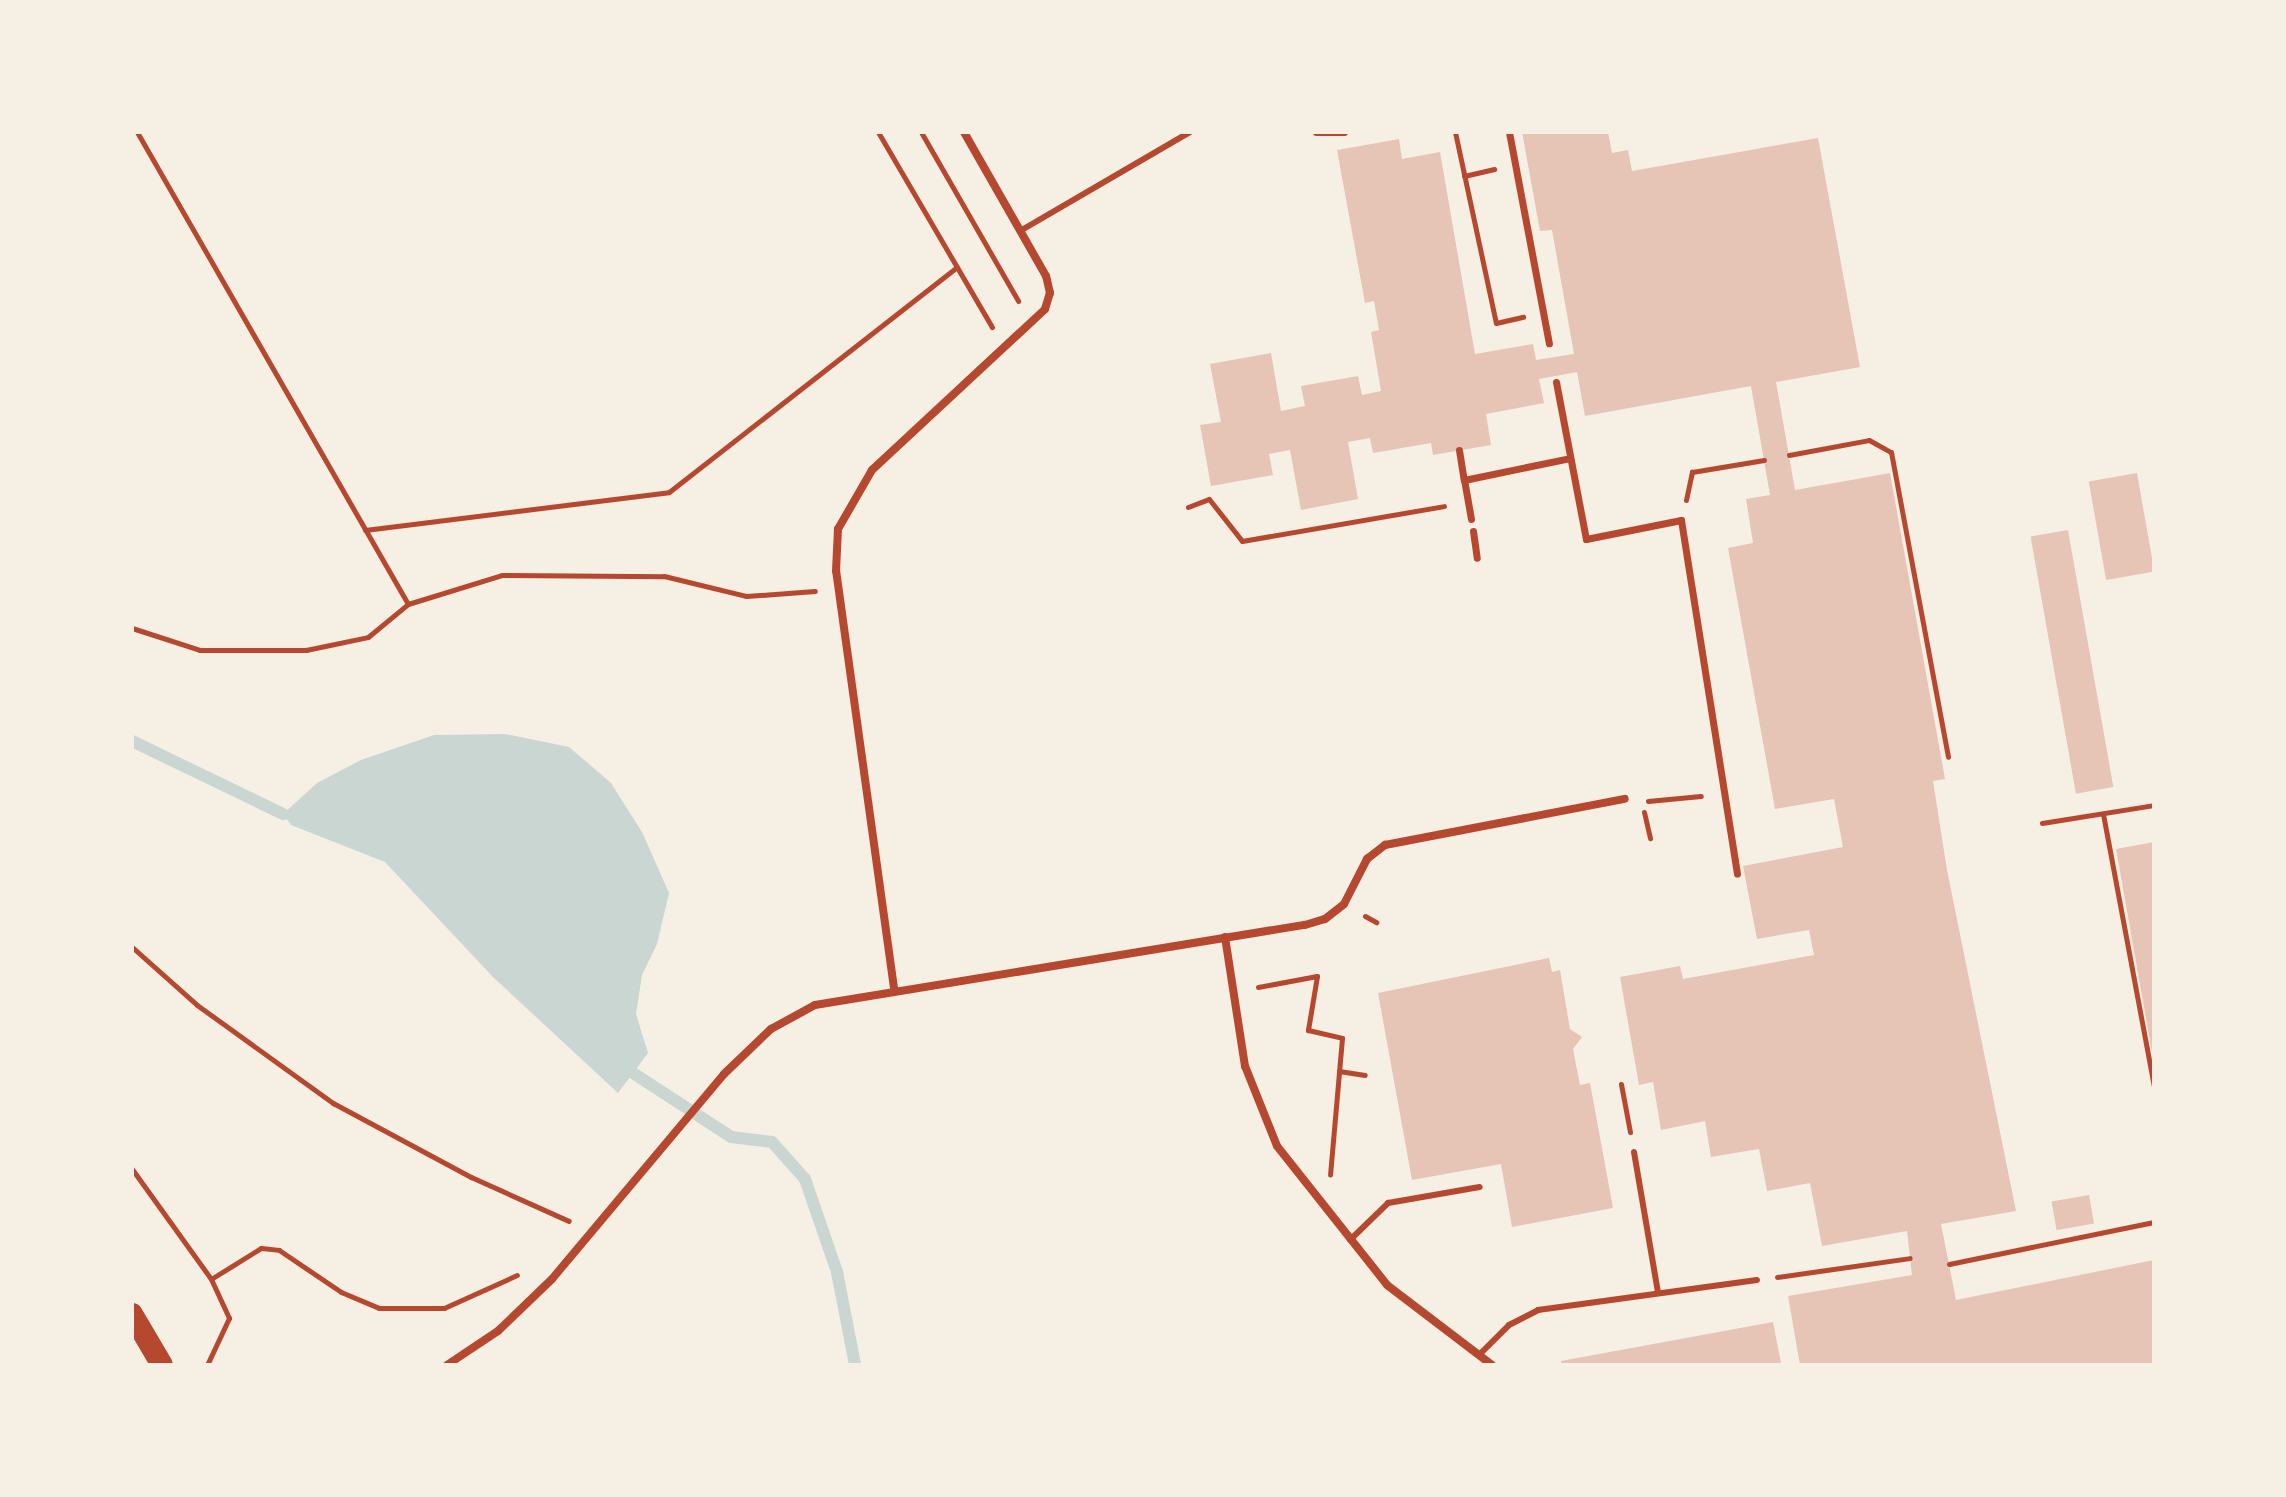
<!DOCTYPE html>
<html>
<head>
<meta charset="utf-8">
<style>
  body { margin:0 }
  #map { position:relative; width:2286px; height:1497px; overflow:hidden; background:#f6efe4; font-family:"Fira Sans",sans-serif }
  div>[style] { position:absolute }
  .water>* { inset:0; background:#c9d6d2 }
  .stream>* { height:12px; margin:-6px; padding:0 6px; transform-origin:6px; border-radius:6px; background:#c9d6d2 }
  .building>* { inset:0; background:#e6c5b7; transform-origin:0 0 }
  .path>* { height:5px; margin:-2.5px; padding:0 2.5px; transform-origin:2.5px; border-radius:2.5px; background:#b5482f }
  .service>* { height:6px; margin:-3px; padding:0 3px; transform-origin:3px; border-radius:3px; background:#b5482f }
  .pedestrian>* { height:7px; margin:-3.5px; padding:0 3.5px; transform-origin:3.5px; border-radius:3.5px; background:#b5482f }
  .minor>* { height:8px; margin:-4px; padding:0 4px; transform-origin:4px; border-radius:4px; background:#b5482f }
  .trunk>* { height:22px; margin:-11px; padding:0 11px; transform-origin:11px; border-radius:11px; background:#b5482f }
  span { translate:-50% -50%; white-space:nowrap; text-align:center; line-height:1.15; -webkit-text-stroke:6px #f6efe4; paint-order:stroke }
  .frame { position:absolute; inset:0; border:134px solid #f6efe4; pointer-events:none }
</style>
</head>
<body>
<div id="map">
  <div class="water">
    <i style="clip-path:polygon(505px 734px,569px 747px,611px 783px,642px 832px,669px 893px,657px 944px,642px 975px,636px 1014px,648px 1053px,618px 1093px,493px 977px,385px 862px,291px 825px,283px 814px,317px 783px,361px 760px,434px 735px)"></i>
  </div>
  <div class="stream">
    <i style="left:132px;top:741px;width:168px;rotate:25.8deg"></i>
    <i style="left:633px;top:1073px;width:117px;rotate:33.1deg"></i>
    <i style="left:731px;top:1137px;width:41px;rotate:7deg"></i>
    <i style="left:772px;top:1142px;width:50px;rotate:48.3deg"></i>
    <i style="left:805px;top:1179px;width:98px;rotate:71deg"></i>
    <i style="left:837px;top:1272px;width:95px;rotate:79deg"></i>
  </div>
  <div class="building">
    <i style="clip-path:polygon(1522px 132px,1608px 132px,1612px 153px,1628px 150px,1632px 171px,1818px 138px,1860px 367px,1776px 382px,1795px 490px,1890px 473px,1945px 779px,1933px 781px,1947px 870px,2016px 1211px,1941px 1224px,1956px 1300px,2154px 1260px,2154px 1365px,1800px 1365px,1788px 1296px,1912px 1275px,1907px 1231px,1822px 1246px,1810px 1183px,1767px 1191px,1759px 1149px,1711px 1157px,1705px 1121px,1661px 1130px,1653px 1082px,1639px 1085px,1620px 977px,1680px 966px,1683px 979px,1814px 955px,1809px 930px,1757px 939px,1743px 866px,1843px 847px,1834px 799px,1775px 809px,1728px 548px,1753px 543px,1746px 499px,1770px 495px,1751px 386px,1585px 416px,1577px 372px,1539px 379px,1544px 403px,1486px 414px,1491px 445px,1433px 455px,1431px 443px,1373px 453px,1370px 438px,1348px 442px,1358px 499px,1301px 510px,1290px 450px,1269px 454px,1273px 475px,1211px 486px,1200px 425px,1221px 422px,1210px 364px,1271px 353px,1281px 411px,1305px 406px,1301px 386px,1358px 376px,1362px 395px,1381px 391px,1371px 332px,1379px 330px,1374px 301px,1365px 303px,1337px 150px,1399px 139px,1402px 159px,1440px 152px,1475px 354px,1533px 344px,1536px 360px,1574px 354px,1552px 230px,1540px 231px)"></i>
    <i style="left:2137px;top:473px;width:100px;height:49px;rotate:80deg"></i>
    <i style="left:2068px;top:530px;width:261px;height:38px;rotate:80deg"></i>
    <i style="clip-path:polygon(2154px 842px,2154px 1052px,2152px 1052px,2116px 849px)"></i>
    <i style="clip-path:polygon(1549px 958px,1552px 972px,1560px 970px,1570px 1029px,1582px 1037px,1573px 1049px,1580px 1085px,1590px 1083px,1613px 1208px,1512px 1227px,1501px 1164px,1412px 1180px,1378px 993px)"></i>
    <i style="left:2089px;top:1195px;width:29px;height:38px;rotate:80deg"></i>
    <i style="clip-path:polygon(1773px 1322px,1781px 1363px,1562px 1365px,1561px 1361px)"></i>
  </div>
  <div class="path">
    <i style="left:878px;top:132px;width:226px;rotate:59.7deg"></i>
    <i style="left:921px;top:132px;width:195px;rotate:60.1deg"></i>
    <i style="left:1455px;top:132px;width:195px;rotate:77.9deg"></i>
    <i style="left:1496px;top:323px;width:28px;rotate:-13deg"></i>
    <i style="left:1464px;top:176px;width:31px;rotate:-13deg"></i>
    <i style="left:1789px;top:455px;width:81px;rotate:-10.6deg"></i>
    <i style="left:1869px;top:440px;width:25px;rotate:29deg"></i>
    <i style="left:1891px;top:452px;width:310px;rotate:79.4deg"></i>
    <i style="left:1686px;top:500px;width:29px;rotate:-78deg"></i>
    <i style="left:1692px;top:472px;width:73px;rotate:-9.5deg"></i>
    <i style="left:1188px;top:507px;width:22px;rotate:-21deg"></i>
    <i style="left:1209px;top:499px;width:53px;rotate:51.8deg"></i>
    <i style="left:1242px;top:541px;width:205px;rotate:-9.8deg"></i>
    <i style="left:365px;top:530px;width:306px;rotate:-7.1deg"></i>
    <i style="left:669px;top:492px;width:365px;rotate:-38deg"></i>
    <i style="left:408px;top:604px;width:98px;rotate:-17.1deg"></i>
    <i style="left:502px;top:575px;width:162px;rotate:0.4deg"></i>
    <i style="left:664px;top:576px;width:84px;rotate:13.7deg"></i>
    <i style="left:746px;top:596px;width:69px;rotate:-4.1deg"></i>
    <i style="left:132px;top:628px;width:71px;rotate:17.9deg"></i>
    <i style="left:200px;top:650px;width:106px"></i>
    <i style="left:306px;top:650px;width:63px;rotate:-11.8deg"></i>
    <i style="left:368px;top:637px;width:52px;rotate:-39.5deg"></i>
    <i style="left:408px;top:604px;width:544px;rotate:-119.86deg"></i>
    <i style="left:1648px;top:801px;width:53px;rotate:-5.4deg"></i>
    <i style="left:1644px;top:812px;width:27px;rotate:77deg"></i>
    <i style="left:2103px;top:814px;width:277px;rotate:79.4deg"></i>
    <i style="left:2042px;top:823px;width:113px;rotate:-9.1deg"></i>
    <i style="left:1365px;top:916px;width:13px;rotate:29deg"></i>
    <i style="left:132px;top:947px;width:87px;rotate:41.7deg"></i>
    <i style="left:197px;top:1005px;width:168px;rotate:35.8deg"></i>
    <i style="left:333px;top:1103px;width:157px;rotate:28.2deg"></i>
    <i style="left:471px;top:1177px;width:107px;rotate:24.2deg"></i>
    <i style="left:1258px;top:987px;width:60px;rotate:-10.6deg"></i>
    <i style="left:1317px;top:976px;width:55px;rotate:99.5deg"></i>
    <i style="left:1308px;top:1030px;width:35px;rotate:13deg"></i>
    <i style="left:1342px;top:1038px;width:137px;rotate:95deg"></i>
    <i style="left:1339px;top:1071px;width:26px;rotate:9deg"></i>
    <i style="left:1621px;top:1084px;width:49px;rotate:79.4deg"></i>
    <i style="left:132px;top:1169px;width:135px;rotate:54.3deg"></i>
    <i style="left:211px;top:1279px;width:43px;rotate:65.2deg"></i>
    <i style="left:229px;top:1318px;width:52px;rotate:115.1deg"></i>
    <i style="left:1949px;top:1264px;width:209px;rotate:-11.6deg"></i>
    <i style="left:1777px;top:1277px;width:134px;rotate:-8.1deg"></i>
    <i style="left:211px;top:1279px;width:59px;rotate:-31.8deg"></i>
    <i style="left:261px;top:1248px;width:18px;rotate:6deg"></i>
    <i style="left:279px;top:1250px;width:75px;rotate:34.1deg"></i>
    <i style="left:341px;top:1292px;width:41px;rotate:22.8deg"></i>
    <i style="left:379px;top:1308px;width:65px"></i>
    <i style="left:444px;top:1308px;width:80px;rotate:-24.3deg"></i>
  </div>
  <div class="service">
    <i style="left:1020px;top:231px;width:197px;rotate:-30.2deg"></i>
    <i style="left:1634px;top:1152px;width:143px;rotate:80.3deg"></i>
    <i style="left:1350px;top:1240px;width:53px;rotate:-44.2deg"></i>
    <i style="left:1388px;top:1203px;width:93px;rotate:-9.9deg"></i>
    <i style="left:1479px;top:1355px;width:42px;rotate:-45deg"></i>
    <i style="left:1509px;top:1325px;width:33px;rotate:-27deg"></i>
    <i style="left:1538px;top:1310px;width:221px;rotate:-7.8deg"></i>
  </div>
  <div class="pedestrian">
    <i style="left:1316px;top:132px;width:28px"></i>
    <i style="left:1509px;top:132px;width:215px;rotate:79.3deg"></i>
    <i style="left:1556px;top:382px;width:160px;rotate:79.2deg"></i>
    <i style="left:1586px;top:539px;width:97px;rotate:-11.3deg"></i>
    <i style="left:1681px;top:520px;width:358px;rotate:81deg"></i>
    <i style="left:1459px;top:450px;width:30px;rotate:81deg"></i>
    <i style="left:1471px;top:519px;width:40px;rotate:-100deg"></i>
    <i style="left:1464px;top:480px;width:108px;rotate:-11.7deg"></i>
    <i style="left:1473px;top:531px;width:27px;rotate:82deg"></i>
  </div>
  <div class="minor">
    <i style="left:1225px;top:937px;width:131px;rotate:81.2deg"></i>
    <i style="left:1245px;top:1066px;width:86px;rotate:68.2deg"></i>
    <i style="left:1277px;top:1146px;width:177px;rotate:51.6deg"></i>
    <i style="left:1387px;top:1285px;width:132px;rotate:37.3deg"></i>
    <i style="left:894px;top:988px;width:421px;rotate:-97.9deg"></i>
    <i style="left:836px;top:571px;width:42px;rotate:-87.3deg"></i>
    <i style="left:838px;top:529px;width:68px;rotate:-60deg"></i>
    <i style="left:872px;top:470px;width:236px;rotate:-42.9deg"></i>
    <i style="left:1045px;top:309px;width:17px;rotate:-73deg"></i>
    <i style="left:1050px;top:293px;width:17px;rotate:-103deg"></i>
    <i style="left:1046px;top:276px;width:166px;rotate:-119.7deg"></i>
    <i style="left:447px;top:1365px;width:61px;rotate:-33.7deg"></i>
    <i style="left:498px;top:1331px;width:75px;rotate:-43.9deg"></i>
    <i style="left:552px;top:1279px;width:268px;rotate:-50deg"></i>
    <i style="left:724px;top:1074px;width:65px;rotate:-43.8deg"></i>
    <i style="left:771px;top:1029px;width:50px;rotate:-28.6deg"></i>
    <i style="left:815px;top:1005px;width:496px;rotate:-9.3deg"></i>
    <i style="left:1305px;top:925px;width:21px;rotate:-17deg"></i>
    <i style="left:1325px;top:919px;width:24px;rotate:-38deg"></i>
    <i style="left:1344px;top:904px;width:51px;rotate:-62.9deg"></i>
    <i style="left:1367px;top:859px;width:23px;rotate:-38deg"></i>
    <i style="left:1385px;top:845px;width:244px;rotate:-10.9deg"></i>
  </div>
  <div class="trunk">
    <i style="left:132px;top:1314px;width:59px;rotate:59.5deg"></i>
  </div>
  <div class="frame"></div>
</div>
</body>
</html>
